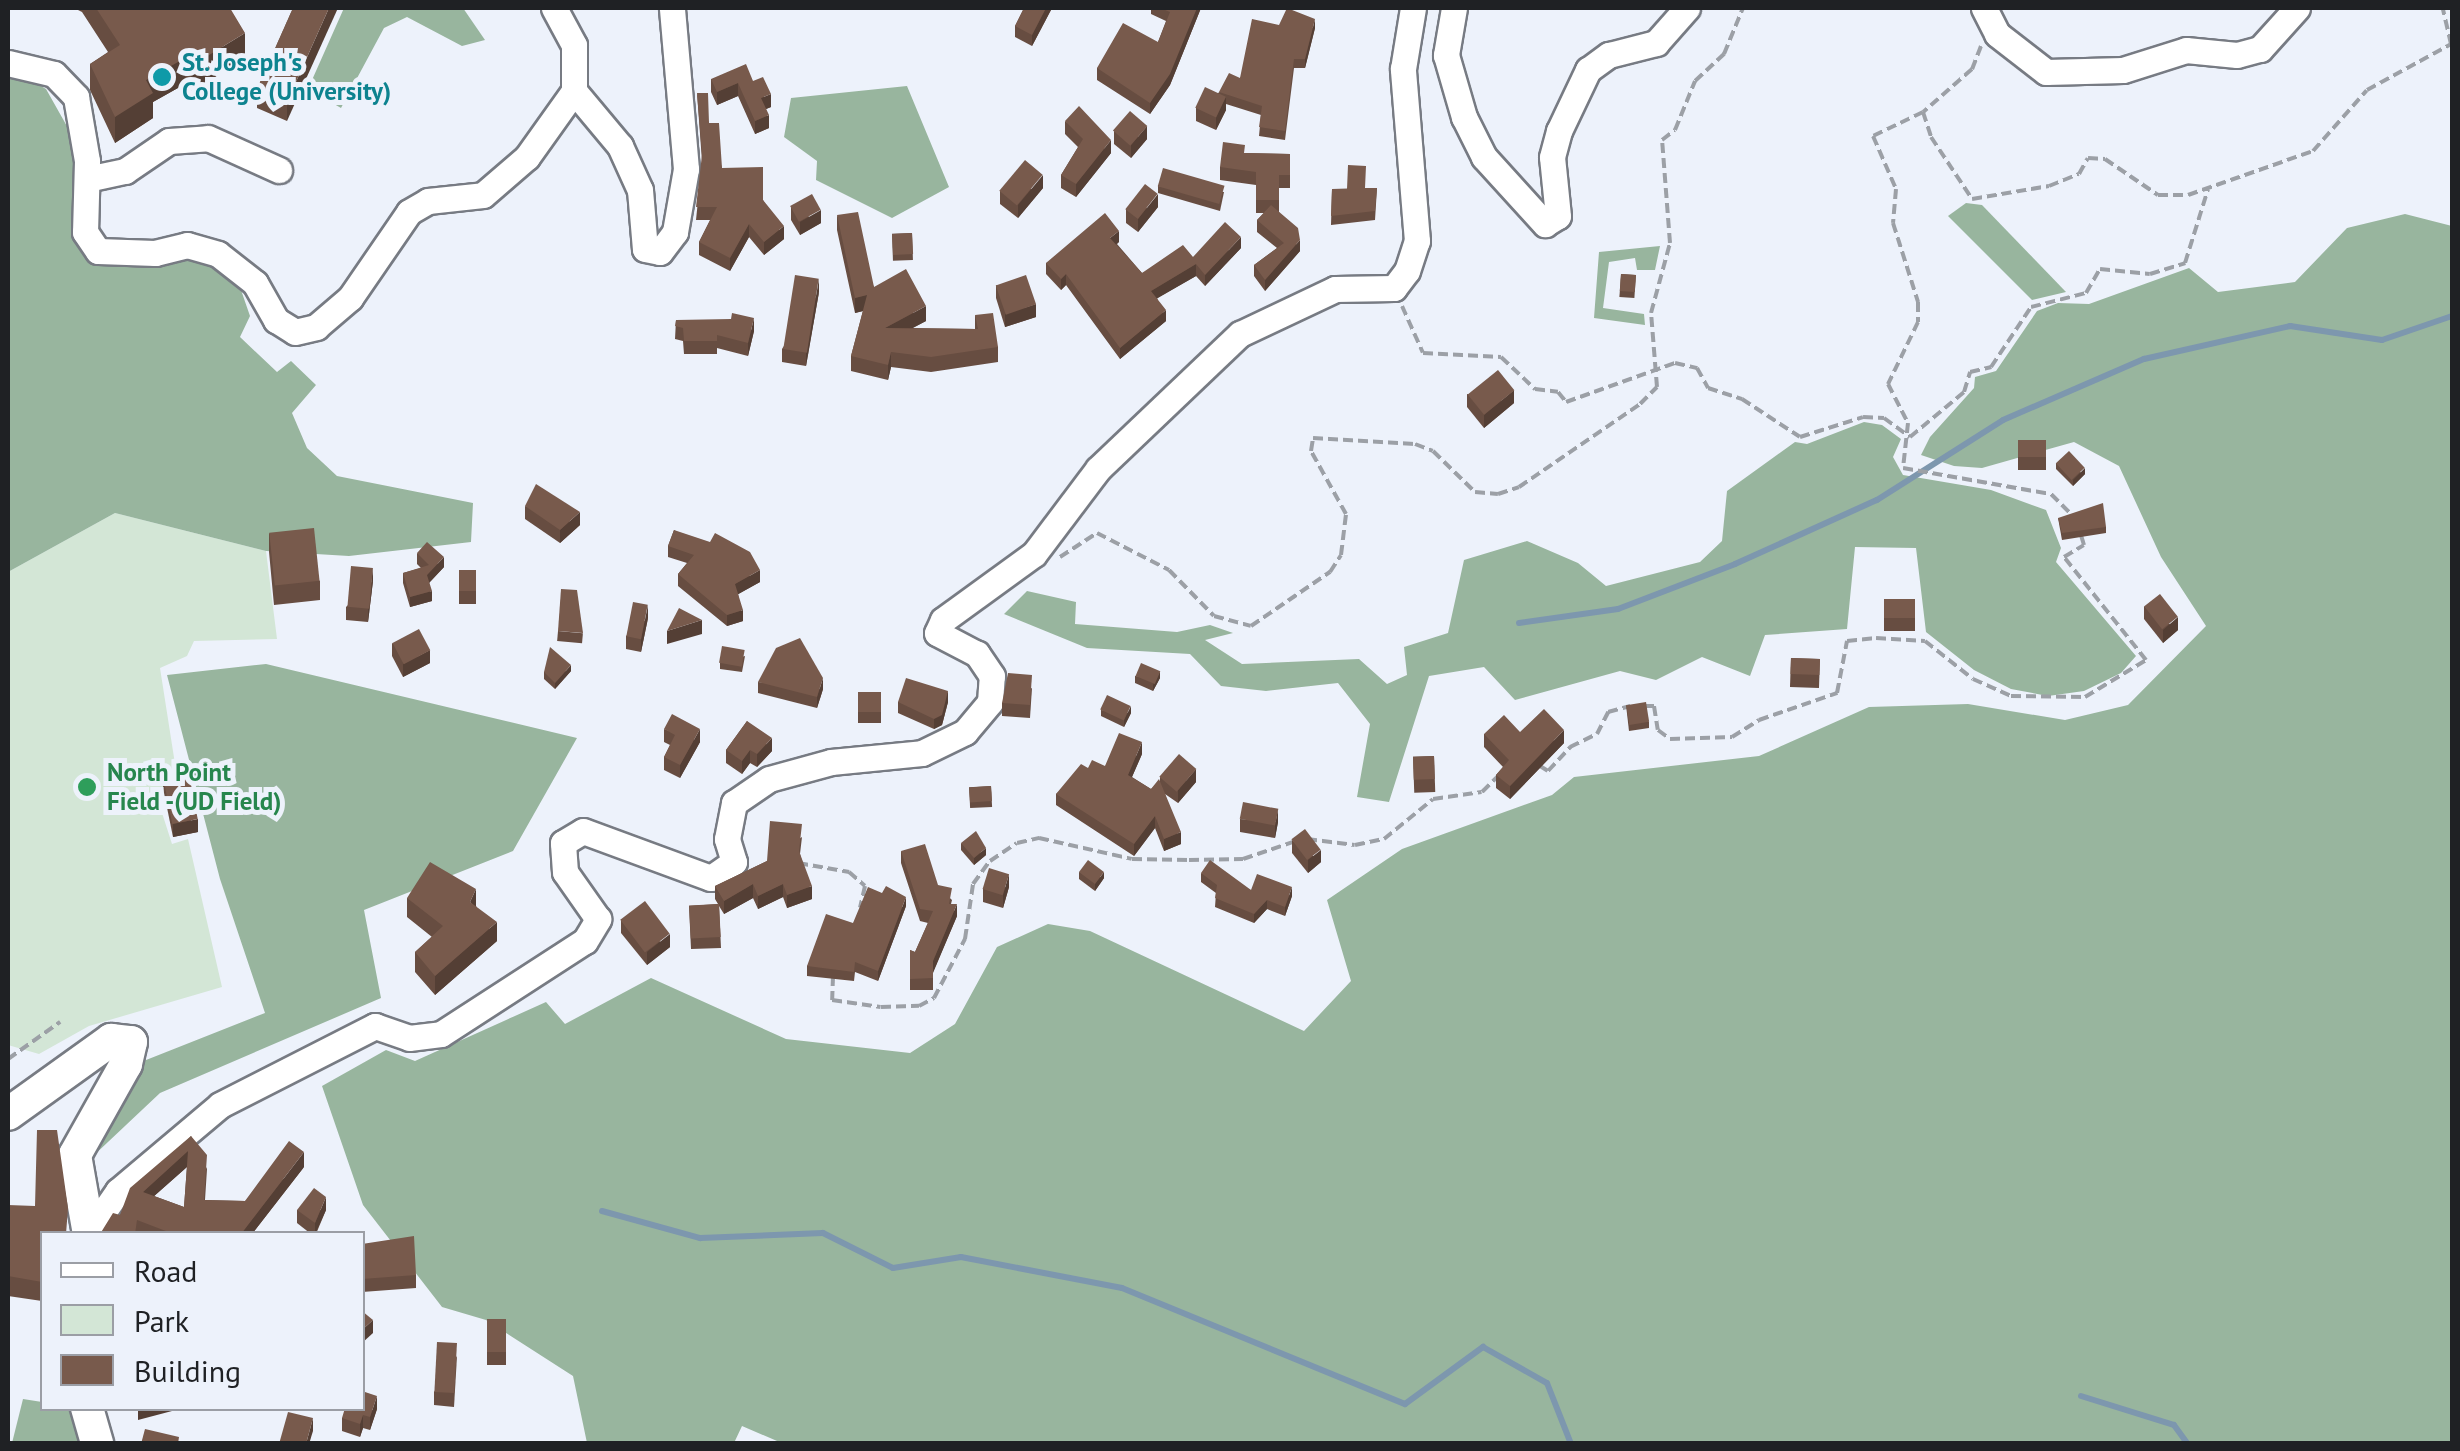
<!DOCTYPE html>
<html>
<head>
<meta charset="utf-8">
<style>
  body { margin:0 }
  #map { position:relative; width:2460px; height:1451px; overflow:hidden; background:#edf2fb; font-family:"PT Sans",sans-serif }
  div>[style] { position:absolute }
  .green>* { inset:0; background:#d3e6d6 }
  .forest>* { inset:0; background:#98b59e }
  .stream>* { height:6px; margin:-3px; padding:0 3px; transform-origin:3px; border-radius:3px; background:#7d97ae }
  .path>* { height:4px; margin-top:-2px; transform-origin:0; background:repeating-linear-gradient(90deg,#9ca0a6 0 10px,transparent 0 15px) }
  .roads { filter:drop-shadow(2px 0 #777b83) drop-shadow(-2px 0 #777b83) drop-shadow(0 2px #777b83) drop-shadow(0 -2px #777b83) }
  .minor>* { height:25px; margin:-12.5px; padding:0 12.5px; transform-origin:12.5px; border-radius:12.5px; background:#fff }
  .major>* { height:32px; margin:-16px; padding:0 16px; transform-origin:16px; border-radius:16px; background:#fff }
  .wall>* { inset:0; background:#674d41; transform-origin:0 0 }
  .shaded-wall>* { inset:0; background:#543f35 }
  .building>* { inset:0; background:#785a4c; transform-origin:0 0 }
  .dots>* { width:28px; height:28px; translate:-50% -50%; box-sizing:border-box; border:5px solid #edf2fb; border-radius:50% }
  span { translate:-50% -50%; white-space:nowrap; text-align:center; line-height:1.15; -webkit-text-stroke:10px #edf2fb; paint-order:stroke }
  .culture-label { font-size:25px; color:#0d838f; font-weight:700 }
  .left { translate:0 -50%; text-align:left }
  .leisure-label { font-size:25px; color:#27864d; font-weight:700 }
  .frame { position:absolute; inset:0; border:10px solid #1f2124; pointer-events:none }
  .legend { position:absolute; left:40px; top:1231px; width:325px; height:180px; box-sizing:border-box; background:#edf2fb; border:2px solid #9b9ea5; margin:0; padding:12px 18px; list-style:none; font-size:30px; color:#1f2124 }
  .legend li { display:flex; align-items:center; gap:20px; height:50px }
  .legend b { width:50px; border:2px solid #9b9ea5 }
</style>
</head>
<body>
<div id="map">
  <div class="green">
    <i style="clip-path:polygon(115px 513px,266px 551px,277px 639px,194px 641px,187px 656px,160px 668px,178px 783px,155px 791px,172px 844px,188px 839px,222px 987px,89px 1026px,39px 1054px,8px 1045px,8px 572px)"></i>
  </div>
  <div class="forest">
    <i style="clip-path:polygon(344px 8px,463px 8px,485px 40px,462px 46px,407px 17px,384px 28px,341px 108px,308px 89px)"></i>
    <i style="clip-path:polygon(14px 70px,46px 89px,77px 144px,98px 262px,126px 265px,187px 254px,218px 268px,241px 290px,250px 316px,240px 337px,277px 372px,291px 361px,316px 385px,292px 413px,307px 448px,337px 476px,473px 503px,471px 542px,349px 556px,266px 551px,115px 513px,8px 572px,8px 72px)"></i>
    <i style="clip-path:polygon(907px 86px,949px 187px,892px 218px,816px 180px,817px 161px,784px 137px,791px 98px)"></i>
    <i style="clip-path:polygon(1966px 203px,1982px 205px,2066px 292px,2032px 300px,1948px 216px)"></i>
    <i style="clip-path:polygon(2405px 214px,2452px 226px,2452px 1443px,784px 1444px,742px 1426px,734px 1443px,587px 1443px,573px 1376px,486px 1320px,442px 1307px,363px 1205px,322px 1086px,386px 1050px,415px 1061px,546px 1002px,565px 1024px,651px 978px,786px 1039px,910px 1053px,955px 1024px,997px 947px,1048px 924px,1090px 931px,1304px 1031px,1351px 981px,1327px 900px,1402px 849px,1552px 795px,1574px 777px,1759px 756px,1869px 707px,1968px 704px,2065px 720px,2128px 705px,2206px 626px,2161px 557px,2119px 466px,2074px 442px,1982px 468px,1954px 466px,1921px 455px,1930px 437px,1974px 388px,1975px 377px,1996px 371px,2037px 311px,2058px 303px,2089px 304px,2189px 268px,2218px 292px,2295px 282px,2347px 228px)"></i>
    <i style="clip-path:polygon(1660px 246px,1655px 270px,1637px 270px,1635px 258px,1609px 262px,1603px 308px,1644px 314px,1645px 325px,1594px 318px,1599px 252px)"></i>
    <i style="clip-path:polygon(1864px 422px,1882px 425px,1901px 439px,1893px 457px,1903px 475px,1991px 490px,2046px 510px,2061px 548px,2056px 562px,2136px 656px,2121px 673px,2084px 691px,2048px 696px,2011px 689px,1974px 670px,1926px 632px,1916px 548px,1855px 547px,1847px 629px,1765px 635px,1750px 676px,1702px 657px,1656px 680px,1620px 671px,1515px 700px,1484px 667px,1429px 676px,1389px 802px,1357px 797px,1370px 724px,1338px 683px,1266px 691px,1221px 686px,1190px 654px,1087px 648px,1004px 614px,1027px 591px,1076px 602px,1075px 624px,1177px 632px,1210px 625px,1233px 633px,1205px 640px,1242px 664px,1359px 659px,1387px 684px,1407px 675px,1404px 647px,1448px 633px,1464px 560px,1527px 541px,1578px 563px,1606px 586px,1700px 562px,1722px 541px,1727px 491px,1795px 442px,1807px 444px)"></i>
    <i style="clip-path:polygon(266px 664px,577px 738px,513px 851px,364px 910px,381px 998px,160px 1093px,91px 1158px,141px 1062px,265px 1013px,220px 879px,167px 675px)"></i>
    <i style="clip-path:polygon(23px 1399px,42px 1402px,42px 1408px,75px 1409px,86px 1443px,12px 1443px)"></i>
  </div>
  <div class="stream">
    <i style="left:1519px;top:623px;width:100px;rotate:-8deg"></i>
    <i style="left:1618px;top:609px;width:125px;rotate:-21deg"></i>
    <i style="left:1735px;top:564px;width:156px;rotate:-24.3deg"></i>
    <i style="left:1877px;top:500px;width:149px;rotate:-32.4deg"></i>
    <i style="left:2003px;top:420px;width:154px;rotate:-23.4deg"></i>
    <i style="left:2144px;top:359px;width:150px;rotate:-12.7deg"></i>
    <i style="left:2290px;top:326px;width:93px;rotate:8.7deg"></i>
    <i style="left:2382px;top:340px;width:74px;rotate:-18.9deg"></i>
    <i style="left:602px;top:1211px;width:102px;rotate:15.4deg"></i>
    <i style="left:700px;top:1238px;width:123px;rotate:-2.3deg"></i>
    <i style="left:823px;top:1233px;width:78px;rotate:26.6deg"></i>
    <i style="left:893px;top:1268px;width:69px;rotate:-9.2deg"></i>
    <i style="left:961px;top:1257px;width:164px;rotate:10.9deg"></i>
    <i style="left:1122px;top:1288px;width:306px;rotate:22.3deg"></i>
    <i style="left:1405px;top:1404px;width:97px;rotate:-36.2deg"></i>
    <i style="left:1483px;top:1347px;width:73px;rotate:29.4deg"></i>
    <i style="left:1547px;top:1383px;width:66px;rotate:68.5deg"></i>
    <i style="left:2081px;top:1396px;width:97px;rotate:17.3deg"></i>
    <i style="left:2174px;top:1425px;width:24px;rotate:54deg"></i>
  </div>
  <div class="path">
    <i style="left:1981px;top:46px;width:25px;rotate:111deg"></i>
    <i style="left:1972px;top:69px;width:65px;rotate:138.7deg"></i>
    <i style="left:1923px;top:112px;width:26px;rotate:72deg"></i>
    <i style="left:1931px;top:137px;width:74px;rotate:56.5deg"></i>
    <i style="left:1972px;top:199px;width:78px;rotate:-9.6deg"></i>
    <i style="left:2049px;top:186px;width:32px;rotate:-22deg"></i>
    <i style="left:2079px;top:174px;width:18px;rotate:-61deg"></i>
    <i style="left:2088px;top:158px;width:17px;rotate:3deg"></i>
    <i style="left:2105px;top:159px;width:64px;rotate:34.2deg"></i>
    <i style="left:2158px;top:195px;width:30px"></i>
    <i style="left:2188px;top:195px;width:133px;rotate:-19.4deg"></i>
    <i style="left:2313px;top:151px;width:81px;rotate:-48.5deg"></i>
    <i style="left:2367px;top:90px;width:96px;rotate:-28.7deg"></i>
    <i style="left:2451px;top:44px;width:37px;rotate:-103deg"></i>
    <i style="left:1923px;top:112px;width:55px;rotate:154.4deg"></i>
    <i style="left:1873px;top:136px;width:58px;rotate:66.5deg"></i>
    <i style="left:1896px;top:189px;width:34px;rotate:95deg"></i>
    <i style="left:1893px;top:223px;width:83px;rotate:72.4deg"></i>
    <i style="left:1918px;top:302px;width:20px;rotate:90deg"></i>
    <i style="left:1918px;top:322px;width:69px;rotate:115.8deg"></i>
    <i style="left:1888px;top:384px;width:44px;rotate:62.9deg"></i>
    <i style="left:1908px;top:423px;width:45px;rotate:96.3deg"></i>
    <i style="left:1903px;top:468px;width:150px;rotate:10deg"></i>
    <i style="left:2051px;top:494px;width:30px;rotate:45deg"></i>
    <i style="left:1402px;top:306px;width:51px;rotate:65.9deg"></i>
    <i style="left:1423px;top:353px;width:78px;rotate:2.9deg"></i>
    <i style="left:1501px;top:357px;width:47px;rotate:43.3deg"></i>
    <i style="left:1535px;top:389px;width:23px;rotate:7deg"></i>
    <i style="left:1558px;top:392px;width:13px;rotate:51deg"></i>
    <i style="left:1566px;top:402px;width:116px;rotate:-19.7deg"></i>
    <i style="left:1675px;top:363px;width:23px;rotate:13deg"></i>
    <i style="left:1697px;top:368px;width:23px;rotate:61deg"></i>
    <i style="left:1708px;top:388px;width:36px;rotate:18deg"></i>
    <i style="left:1742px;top:399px;width:69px;rotate:33.2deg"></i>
    <i style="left:1800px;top:437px;width:66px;rotate:-17.6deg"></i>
    <i style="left:1863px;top:417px;width:21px;rotate:3deg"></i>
    <i style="left:1884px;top:418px;width:32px;rotate:36deg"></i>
    <i style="left:1910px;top:437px;width:70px;rotate:-39.8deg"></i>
    <i style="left:1964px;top:392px;width:21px;rotate:-73deg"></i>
    <i style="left:1970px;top:372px;width:22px;rotate:-13deg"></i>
    <i style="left:1991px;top:367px;width:72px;rotate:-56.3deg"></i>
    <i style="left:2031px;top:307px;width:57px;rotate:-14.3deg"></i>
    <i style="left:2086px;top:293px;width:28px;rotate:-60deg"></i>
    <i style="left:2100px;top:269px;width:50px;rotate:5.7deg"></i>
    <i style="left:2150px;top:274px;width:37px;rotate:-17deg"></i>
    <i style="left:2185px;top:263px;width:77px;rotate:-72.7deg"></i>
    <i style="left:1060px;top:557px;width:44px;rotate:-33deg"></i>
    <i style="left:1097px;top:533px;width:81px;rotate:27.2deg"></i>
    <i style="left:1169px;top:570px;width:64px;rotate:45.6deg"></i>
    <i style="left:1214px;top:616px;width:38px;rotate:15deg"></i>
    <i style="left:1251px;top:626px;width:96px;rotate:-34.4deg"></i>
    <i style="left:1330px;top:572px;width:20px;rotate:-57deg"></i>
    <i style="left:1341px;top:555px;width:41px;rotate:-83deg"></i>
    <i style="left:1346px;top:514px;width:72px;rotate:-119.1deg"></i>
    <i style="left:1311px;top:451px;width:13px;rotate:-81deg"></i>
    <i style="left:1313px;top:438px;width:102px;rotate:3.4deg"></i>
    <i style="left:1415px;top:444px;width:19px;rotate:21deg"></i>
    <i style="left:1433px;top:451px;width:59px;rotate:44.3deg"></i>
    <i style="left:1475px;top:492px;width:23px;rotate:5deg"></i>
    <i style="left:1498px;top:494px;width:22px;rotate:-18deg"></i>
    <i style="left:1519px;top:487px;width:147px;rotate:-34.4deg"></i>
    <i style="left:1640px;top:404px;width:24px;rotate:-45deg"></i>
    <i style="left:1657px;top:387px;width:74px;rotate:-94.6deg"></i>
    <i style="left:1651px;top:313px;width:73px;rotate:-74.8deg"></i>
    <i style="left:1670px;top:243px;width:103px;rotate:-94.4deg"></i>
    <i style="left:1662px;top:140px;width:16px;rotate:-38deg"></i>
    <i style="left:1675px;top:130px;width:53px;rotate:-67.8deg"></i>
    <i style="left:1695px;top:81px;width:40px;rotate:-43deg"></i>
    <i style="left:1724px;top:54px;width:50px;rotate:-67.6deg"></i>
    <i style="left:1645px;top:706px;width:9px"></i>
    <i style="left:1654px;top:706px;width:24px;rotate:81deg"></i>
    <i style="left:1658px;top:730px;width:15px;rotate:37deg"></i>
    <i style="left:1670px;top:739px;width:62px;rotate:-1.8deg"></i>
    <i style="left:1732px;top:737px;width:32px;rotate:-32deg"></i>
    <i style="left:1759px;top:720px;width:83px;rotate:-19.1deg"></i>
    <i style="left:1837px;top:693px;width:53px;rotate:-79.1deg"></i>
    <i style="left:1847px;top:641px;width:29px;rotate:-6deg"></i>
    <i style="left:1876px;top:638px;width:49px;rotate:3.5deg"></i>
    <i style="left:1925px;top:641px;width:61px;rotate:38.4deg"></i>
    <i style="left:1973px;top:679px;width:42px;rotate:24.1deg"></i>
    <i style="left:2011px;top:696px;width:74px;rotate:0.8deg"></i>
    <i style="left:2085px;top:697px;width:71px;rotate:-31.2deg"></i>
    <i style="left:2146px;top:660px;width:132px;rotate:-128.5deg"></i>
    <i style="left:2064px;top:557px;width:23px;rotate:-31deg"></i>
    <i style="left:2084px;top:545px;width:14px;rotate:-107deg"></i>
    <i style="left:1540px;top:766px;width:9px;rotate:32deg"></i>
    <i style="left:1548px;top:771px;width:33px;rotate:-47deg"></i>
    <i style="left:1570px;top:747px;width:30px;rotate:-26deg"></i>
    <i style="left:1597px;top:734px;width:25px;rotate:-63deg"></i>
    <i style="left:1608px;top:712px;width:23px;rotate:-15deg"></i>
    <i style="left:1307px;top:839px;width:48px;rotate:7.1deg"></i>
    <i style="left:1355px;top:845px;width:30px;rotate:-12deg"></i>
    <i style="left:1384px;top:839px;width:63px;rotate:-39.2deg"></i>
    <i style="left:1433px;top:799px;width:49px;rotate:-8.1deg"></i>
    <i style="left:1482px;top:792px;width:25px;rotate:-45deg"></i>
    <i style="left:798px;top:863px;width:52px;rotate:10deg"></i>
    <i style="left:849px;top:872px;width:21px;rotate:41deg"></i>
    <i style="left:865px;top:886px;width:22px;rotate:103deg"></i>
    <i style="left:833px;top:976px;width:24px;rotate:92deg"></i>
    <i style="left:832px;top:1000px;width:49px;rotate:8.1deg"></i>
    <i style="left:881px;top:1007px;width:38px;rotate:-2deg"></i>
    <i style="left:919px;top:1006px;width:17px;rotate:-28deg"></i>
    <i style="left:934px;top:998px;width:67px;rotate:-62.3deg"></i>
    <i style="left:965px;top:939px;width:56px;rotate:-81.7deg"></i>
    <i style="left:973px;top:884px;width:29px;rotate:-54deg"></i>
    <i style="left:990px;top:861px;width:32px;rotate:-34deg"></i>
    <i style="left:1017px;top:843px;width:23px;rotate:-13deg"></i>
    <i style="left:1039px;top:838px;width:95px;rotate:12.7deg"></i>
    <i style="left:1132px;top:859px;width:57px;rotate:1deg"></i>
    <i style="left:1189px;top:860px;width:54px;rotate:-1.1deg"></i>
    <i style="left:1243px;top:859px;width:53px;rotate:-18.8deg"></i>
    <i style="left:8px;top:1059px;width:64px;rotate:-35.4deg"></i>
  </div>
  <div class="roads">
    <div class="minor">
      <i style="left:1454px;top:8px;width:48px;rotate:99.7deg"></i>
      <i style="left:1446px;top:55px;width:65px;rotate:73.8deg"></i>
      <i style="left:1464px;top:117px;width:45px;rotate:63.4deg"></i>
      <i style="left:1484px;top:157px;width:91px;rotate:47.7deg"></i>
      <i style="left:1545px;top:224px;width:15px;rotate:-32deg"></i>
      <i style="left:1558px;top:216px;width:59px;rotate:-95.8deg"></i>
      <i style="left:1552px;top:157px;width:27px;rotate:-75deg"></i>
      <i style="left:1559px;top:131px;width:68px;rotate:-64.6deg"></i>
      <i style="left:1588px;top:70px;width:26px;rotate:-36deg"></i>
      <i style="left:1609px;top:55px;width:49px;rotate:-14.3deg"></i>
      <i style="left:1656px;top:43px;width:47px;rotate:-48.5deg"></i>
      <i style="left:1984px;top:8px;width:29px;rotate:63deg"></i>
      <i style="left:1997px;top:34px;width:62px;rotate:37.8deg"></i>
      <i style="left:2046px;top:72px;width:77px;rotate:-1.5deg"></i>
      <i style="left:2123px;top:70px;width:66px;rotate:-17.6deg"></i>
      <i style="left:2186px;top:50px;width:51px;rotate:5.6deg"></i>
      <i style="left:2237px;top:55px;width:24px;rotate:-15deg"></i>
      <i style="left:2260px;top:49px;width:55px;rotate:-47.9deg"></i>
      <i style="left:8px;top:63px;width:47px;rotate:13.4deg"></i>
      <i style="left:54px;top:74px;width:32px;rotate:46deg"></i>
      <i style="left:76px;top:97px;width:65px;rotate:80.2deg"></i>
      <i style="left:87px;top:161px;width:71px;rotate:91.6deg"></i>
      <i style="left:85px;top:232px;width:23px;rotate:56deg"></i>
      <i style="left:98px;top:251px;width:57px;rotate:2deg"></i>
      <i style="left:155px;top:253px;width:33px;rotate:-14deg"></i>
      <i style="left:187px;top:245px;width:32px;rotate:16deg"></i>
      <i style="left:218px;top:254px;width:47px;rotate:38.1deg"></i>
      <i style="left:255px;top:283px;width:43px;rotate:60.4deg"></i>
      <i style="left:276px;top:320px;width:22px;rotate:32deg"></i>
      <i style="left:295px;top:332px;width:22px;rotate:-13deg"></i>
      <i style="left:316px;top:327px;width:45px;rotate:-40.5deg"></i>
      <i style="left:350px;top:298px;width:104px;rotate:-55.5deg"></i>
      <i style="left:409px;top:212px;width:22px;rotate:-30deg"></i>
      <i style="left:428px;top:201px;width:55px;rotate:-6.2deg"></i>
      <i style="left:483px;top:195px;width:58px;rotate:-40.8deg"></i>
      <i style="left:527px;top:157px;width:81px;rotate:-54.5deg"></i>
      <i style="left:574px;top:91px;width:46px;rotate:-90deg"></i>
      <i style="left:574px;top:45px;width:42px;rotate:-118.4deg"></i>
      <i style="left:574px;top:91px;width:72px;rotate:50.1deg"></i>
      <i style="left:620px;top:146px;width:48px;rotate:65.6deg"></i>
      <i style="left:640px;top:190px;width:59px;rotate:85.2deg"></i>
      <i style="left:645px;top:249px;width:15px;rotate:11deg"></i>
      <i style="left:660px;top:252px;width:25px;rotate:-53deg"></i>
      <i style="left:675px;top:232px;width:64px;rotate:-80.1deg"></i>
      <i style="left:686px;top:169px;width:162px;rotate:-95deg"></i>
      <i style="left:87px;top:179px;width:39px;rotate:-12deg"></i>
      <i style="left:125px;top:171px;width:53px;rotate:-34.3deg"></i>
      <i style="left:169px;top:141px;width:39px;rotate:-4deg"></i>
      <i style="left:208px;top:138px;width:78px;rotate:24.3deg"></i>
      <i style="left:89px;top:1233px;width:51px;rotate:-55.4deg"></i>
      <i style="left:118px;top:1191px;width:133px;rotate:-40.1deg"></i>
      <i style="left:220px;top:1105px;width:174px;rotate:-27deg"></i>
      <i style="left:375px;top:1026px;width:36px;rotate:19deg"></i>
      <i style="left:409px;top:1038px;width:32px;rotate:-7deg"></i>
      <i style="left:441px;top:1034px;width:171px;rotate:-32.9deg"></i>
      <i style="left:585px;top:941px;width:26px;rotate:-59deg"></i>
      <i style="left:598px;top:919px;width:57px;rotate:-125.1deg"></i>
      <i style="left:565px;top:872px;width:29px;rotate:-94deg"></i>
      <i style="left:563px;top:843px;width:23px;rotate:-31deg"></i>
      <i style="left:583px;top:831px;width:136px;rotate:20.2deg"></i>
      <i style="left:711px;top:878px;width:28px;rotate:-35deg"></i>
      <i style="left:734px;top:862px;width:24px;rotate:-107deg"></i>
      <i style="left:727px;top:839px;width:37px;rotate:-79deg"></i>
      <i style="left:734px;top:803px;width:42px;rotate:-34.4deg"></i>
      <i style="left:769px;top:779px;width:64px;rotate:-15.3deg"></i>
      <i style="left:831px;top:762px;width:91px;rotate:-5.6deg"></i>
      <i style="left:922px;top:753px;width:48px;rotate:-26deg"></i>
      <i style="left:965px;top:732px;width:39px;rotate:-50deg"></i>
      <i style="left:990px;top:702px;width:26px;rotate:-86deg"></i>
      <i style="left:992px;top:676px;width:27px;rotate:-124deg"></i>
      <i style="left:977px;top:654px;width:45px;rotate:-152.3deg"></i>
      <i style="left:937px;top:633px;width:14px;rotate:-65deg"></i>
      <i style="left:943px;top:620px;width:112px;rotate:-36deg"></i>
      <i style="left:1034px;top:554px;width:106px;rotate:-53deg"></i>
      <i style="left:1098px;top:469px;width:196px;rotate:-43.6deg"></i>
      <i style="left:1240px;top:334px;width:105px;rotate:-25.3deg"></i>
      <i style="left:1335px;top:289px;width:59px;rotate:-1deg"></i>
      <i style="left:1394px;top:288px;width:21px;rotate:-53deg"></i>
      <i style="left:1407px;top:271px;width:32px;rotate:-72deg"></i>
      <i style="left:1417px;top:241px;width:173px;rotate:-94.7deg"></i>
      <i style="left:1403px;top:69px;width:62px;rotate:-80.7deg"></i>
    </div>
    <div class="major">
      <i style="left:8px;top:1114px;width:127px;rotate:-35.7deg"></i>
      <i style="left:111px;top:1040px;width:20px;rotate:6deg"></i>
      <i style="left:131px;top:1042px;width:23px;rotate:103deg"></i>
      <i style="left:126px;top:1064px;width:104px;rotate:119.3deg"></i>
      <i style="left:75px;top:1155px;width:80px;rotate:80deg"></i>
      <i style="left:87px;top:1408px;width:37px;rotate:74deg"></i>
    </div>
  </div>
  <div class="wall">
    <i style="clip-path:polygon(74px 8px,146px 8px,245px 58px,191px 92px,185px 84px,153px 102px,153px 118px,115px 143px,90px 90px,90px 64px,108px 52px,82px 12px)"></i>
    <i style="clip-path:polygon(293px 8px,287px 121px,257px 108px,257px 89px)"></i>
    <i style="clip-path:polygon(1024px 8px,1052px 8px,1032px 46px,1015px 37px,1015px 26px)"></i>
    <i style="clip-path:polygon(1151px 8px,1201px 8px,1170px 85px,1150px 114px,1097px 80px,1097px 68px,1158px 42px,1166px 21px,1151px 14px)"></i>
    <i style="clip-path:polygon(1279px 25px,1315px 28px,1305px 68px,1294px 68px,1285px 140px,1259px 136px,1261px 115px,1226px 104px,1226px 110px,1216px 130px,1196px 121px,1196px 108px,1240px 78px)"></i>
    <i style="clip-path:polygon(711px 79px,753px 81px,771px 107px,766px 109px,769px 128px,755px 134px,738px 96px,717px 105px,711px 92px)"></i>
    <i style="clip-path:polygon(697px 93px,709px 123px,722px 168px,763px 200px,784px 239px,764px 255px,749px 237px,730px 271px,699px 255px,699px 242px,710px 220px,696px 220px,702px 161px)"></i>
    <i style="clip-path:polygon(1065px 121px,1111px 153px,1076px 197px,1061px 188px,1061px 175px,1078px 147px,1065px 134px)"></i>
    <i style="clip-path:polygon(1114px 131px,1147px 139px,1131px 158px,1114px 144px)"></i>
    <i style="clip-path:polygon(1245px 153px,1290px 154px,1290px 188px,1279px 188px,1279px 212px,1300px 251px,1265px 291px,1254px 276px,1254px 265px,1277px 248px,1257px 232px,1257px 220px,1264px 213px,1256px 213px,1256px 185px,1220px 180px,1220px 167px)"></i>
    <i style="clip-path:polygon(1158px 186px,1224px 192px,1220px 211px,1158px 193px)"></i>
    <i style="clip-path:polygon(1043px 188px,1018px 218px,1000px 204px,1000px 191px)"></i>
    <i style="clip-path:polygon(1366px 188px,1377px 188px,1375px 220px,1331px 225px,1332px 189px)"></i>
    <i style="clip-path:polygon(791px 207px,821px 223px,800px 235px,791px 220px)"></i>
    <i style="clip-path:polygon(1158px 207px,1138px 232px,1126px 223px,1126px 210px)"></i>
    <i style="clip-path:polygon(837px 215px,874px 287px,926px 321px,912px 328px,975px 329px,975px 315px,998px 347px,998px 362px,931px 372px,891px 367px,888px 380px,851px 371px,851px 356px,863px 311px,855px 313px,837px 230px)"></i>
    <i style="left:912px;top:233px;width:27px;height:20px;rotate:88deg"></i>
    <i style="clip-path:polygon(1119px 242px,1117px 244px,1142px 273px,1193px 257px,1241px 248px,1205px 286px,1196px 276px,1157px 298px,1166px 321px,1120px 359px,1066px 285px,1061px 290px,1046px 274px,1046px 263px)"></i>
    <i style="left:1621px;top:274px;width:15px;height:23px;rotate:4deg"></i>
    <i style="clip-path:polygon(996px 285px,1036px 317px,1005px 327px,996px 298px)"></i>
    <i style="clip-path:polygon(819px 292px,806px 366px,782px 362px,782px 349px)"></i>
    <i style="clip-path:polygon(676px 320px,754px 331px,748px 356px,717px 348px,717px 354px,684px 354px,683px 341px,675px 339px)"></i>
    <i style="clip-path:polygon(1467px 394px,1514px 403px,1484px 428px,1467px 407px)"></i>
    <i style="left:2018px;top:440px;width:28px;height:30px"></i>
    <i style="clip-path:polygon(2056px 463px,2085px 474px,2073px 486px,2056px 469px)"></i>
    <i style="clip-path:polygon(525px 506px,580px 525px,560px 543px,525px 519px)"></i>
    <i style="clip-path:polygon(2058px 518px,2106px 527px,2106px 533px,2062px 540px)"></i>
    <i style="clip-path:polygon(674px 530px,760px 582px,738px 594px,743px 621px,727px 626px,678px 586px,678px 574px,687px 563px,668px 557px,668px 546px)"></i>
    <i style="clip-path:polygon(269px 533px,320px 581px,320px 600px,274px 605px,269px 552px)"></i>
    <i style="clip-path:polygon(417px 553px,444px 567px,429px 583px,432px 601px,410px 607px,403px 583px,403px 573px,421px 568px,417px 564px)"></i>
    <i style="left:459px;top:570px;width:17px;height:34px"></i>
    <i style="clip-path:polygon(373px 581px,368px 622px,346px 620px,346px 607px)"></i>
    <i style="left:1915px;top:599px;width:32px;height:31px;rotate:90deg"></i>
    <i style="clip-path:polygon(2144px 606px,2178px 630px,2163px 643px,2144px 619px)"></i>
    <i style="clip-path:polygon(648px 618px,641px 652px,626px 649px,626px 636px)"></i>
    <i style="left:558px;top:631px;width:25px;height:10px;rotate:5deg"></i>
    <i style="clip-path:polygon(392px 643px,430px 663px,403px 677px,392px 656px)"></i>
    <i style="clip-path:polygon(745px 656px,742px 672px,720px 669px,720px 663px)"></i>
    <i style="left:1791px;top:658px;width:29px;height:29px;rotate:2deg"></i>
    <i style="clip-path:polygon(571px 671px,555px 689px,544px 679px,544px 672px)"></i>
    <i style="clip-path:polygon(1135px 676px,1160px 678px,1153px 691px,1135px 683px)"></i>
    <i style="clip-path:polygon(758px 682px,823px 689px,817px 708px,758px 693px)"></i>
    <i style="clip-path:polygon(1032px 688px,1030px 718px,1002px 716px,1002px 703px)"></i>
    <i style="left:881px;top:692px;width:31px;height:23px;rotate:90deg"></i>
    <i style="clip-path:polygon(898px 702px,948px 702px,942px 725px,934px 729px,898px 713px)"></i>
    <i style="clip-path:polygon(1626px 705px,1649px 722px,1649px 728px,1629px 731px)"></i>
    <i style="clip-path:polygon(1101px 710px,1131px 713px,1124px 727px,1101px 716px)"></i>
    <i style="clip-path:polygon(747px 721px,772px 751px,757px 767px,750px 763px,742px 774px,726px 763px,726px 750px)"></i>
    <i style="clip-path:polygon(664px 729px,700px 742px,680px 778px,664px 770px,664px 757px,670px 745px,664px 742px)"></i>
    <i style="clip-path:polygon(1520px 732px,1564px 743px,1510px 799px,1496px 788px,1496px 775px,1503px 767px,1484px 747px,1484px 734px)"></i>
    <i style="clip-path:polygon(1142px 754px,1132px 777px,1151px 789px,1160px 781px,1160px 777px,1196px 782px,1178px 803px,1165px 794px,1181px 844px,1164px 851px,1155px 828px,1134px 856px,1056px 805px,1056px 794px,1088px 768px,1105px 766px)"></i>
    <i style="left:1434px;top:756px;width:36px;height:21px;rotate:88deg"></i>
    <i style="clip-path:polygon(163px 775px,198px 832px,173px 837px,163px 788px)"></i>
    <i style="left:991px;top:786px;width:21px;height:22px;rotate:87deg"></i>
    <i style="clip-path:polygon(1240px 819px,1278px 822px,1275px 838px,1240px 832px)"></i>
    <i style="clip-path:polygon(802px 837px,800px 854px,812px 899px,787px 908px,783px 897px,758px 909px,753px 898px,724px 914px,719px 906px,721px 948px,691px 949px,689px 906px,718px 904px,715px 899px,715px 886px,767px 861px)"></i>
    <i style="clip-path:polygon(1292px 840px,1321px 862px,1308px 873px,1292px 853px)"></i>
    <i style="clip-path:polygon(961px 843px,986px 855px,974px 865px,961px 850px)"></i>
    <i style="clip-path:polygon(901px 851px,952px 900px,951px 904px,957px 916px,933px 972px,933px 990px,910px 990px,910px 950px,915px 952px,928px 923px,920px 921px,901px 863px)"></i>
    <i style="clip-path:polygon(1079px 872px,1104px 878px,1095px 891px,1079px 879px)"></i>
    <i style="clip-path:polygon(1201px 873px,1251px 890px,1292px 896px,1285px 916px,1267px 909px,1254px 923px,1215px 907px,1216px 893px,1201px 882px)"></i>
    <i style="clip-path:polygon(1009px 887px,1003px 908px,983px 902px,983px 889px)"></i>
    <i style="clip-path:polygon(407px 898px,476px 906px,497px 941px,435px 995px,415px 972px,415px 952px,432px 937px,407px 917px)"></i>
    <i style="clip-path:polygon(906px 906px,878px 981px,855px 972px,854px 981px,807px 976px,807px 966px,853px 923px)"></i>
    <i style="clip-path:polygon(621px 920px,670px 947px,647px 965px,621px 933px)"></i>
    <i style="clip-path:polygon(evenodd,191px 1136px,207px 1169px,205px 1200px,245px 1201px,304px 1167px,252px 1234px,100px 1234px,120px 1215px,191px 1136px,187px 1167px,184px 1207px,154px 1196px,187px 1167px)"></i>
    <i style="clip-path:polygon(8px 1205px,42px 1234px,42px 1301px,8px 1296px)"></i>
    <i style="clip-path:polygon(297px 1210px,326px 1210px,316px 1234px,311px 1234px,297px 1223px)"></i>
    <i style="clip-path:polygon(362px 1244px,416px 1275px,416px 1288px,362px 1292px)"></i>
    <i style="left:487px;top:1319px;width:19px;height:46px"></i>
    <i style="clip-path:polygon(457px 1356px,454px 1407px,434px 1405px,434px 1392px)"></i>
    <i style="clip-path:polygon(377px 1409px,370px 1430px,363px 1428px,360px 1437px,342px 1431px,342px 1418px)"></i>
  </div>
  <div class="shaded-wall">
    <i style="clip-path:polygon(329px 8px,338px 8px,287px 121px,287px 102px)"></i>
    <i style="clip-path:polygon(1046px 8px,1052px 8px,1032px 46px,1032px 35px)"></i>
    <i style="clip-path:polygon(1197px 8px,1201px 8px,1170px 85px,1150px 114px,1150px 103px)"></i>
    <i style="clip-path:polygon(1315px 19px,1315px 28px,1305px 68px,1305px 59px)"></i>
    <i style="clip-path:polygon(245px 33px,245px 58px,191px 92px,191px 66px)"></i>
    <i style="clip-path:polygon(185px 58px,185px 84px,153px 102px,153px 118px,115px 143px,115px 117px,146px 80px)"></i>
    <i style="clip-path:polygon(738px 83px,738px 96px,717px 105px,717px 92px)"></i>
    <i style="clip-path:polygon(771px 94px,771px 107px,761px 111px,761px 98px)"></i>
    <i style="clip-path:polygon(1226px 97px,1226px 110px,1216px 130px,1216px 117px)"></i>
    <i style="clip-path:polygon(769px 115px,769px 128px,755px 134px,755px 121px)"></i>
    <i style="clip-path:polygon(1147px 126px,1147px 139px,1131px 158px,1131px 145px)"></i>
    <i style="clip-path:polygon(1111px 140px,1111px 153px,1076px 197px,1076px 184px)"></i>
    <i style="clip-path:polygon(1043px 175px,1043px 188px,1018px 218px,1018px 205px)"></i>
    <i style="clip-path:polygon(1158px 194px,1158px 207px,1138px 232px,1138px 219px)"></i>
    <i style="clip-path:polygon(821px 210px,821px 223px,800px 235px,800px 222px)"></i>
    <i style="clip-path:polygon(749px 224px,749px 237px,730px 271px,730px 258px)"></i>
    <i style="clip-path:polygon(784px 226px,784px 239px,764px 255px,764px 242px)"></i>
    <i style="clip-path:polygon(1119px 231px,1119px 242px,1110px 249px,1110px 238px)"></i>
    <i style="clip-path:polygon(1241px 237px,1241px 248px,1205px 286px,1205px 275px)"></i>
    <i style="clip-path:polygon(1300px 240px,1300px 251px,1265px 291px,1265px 280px)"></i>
    <i style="clip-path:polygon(1196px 264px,1196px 276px,1151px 302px,1151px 291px)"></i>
    <i style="clip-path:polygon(1066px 274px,1066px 285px,1061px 290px,1061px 279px)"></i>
    <i style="clip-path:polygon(819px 279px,819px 292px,806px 366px,806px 353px)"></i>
    <i style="clip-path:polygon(867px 295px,867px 310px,855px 313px,855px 298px)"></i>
    <i style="clip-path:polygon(1036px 304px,1036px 317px,1005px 327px,1005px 314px)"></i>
    <i style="clip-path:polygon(926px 306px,926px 321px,885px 343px,885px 328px)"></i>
    <i style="clip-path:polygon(1166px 310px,1166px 321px,1120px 359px,1120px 348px)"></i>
    <i style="clip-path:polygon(754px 318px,754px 331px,748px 356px,748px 343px)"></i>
    <i style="clip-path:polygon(891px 352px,891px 367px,888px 380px,888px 365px)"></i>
    <i style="clip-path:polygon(1514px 390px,1514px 403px,1484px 428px,1484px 415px)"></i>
    <i style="clip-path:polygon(2085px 468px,2085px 474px,2073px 486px,2073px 480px)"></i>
    <i style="clip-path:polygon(580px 512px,580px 525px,560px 543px,560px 530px)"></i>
    <i style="clip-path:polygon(444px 557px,444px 567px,427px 585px,427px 575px)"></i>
    <i style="clip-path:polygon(373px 568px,373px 581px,368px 622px,368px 609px)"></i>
    <i style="clip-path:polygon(760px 570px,760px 582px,735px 596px,735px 584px)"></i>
    <i style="clip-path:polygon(432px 591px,432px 601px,410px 607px,410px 597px)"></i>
    <i style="clip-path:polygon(648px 605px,648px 618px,641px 652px,641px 639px)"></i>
    <i style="clip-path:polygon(743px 610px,743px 621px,727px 626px,727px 615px)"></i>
    <i style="clip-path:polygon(2178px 617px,2178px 630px,2163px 643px,2163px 630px)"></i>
    <i style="clip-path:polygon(702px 620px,702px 634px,667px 644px,667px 631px)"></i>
    <i style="clip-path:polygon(430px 650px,430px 663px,403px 677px,403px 664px)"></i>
    <i style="clip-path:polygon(571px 665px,571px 671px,555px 689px,555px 683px)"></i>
    <i style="clip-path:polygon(1160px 671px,1160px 678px,1153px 691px,1153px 685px)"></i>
    <i style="clip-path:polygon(823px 678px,823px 689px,817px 708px,817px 697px)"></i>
    <i style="clip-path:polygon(948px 691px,948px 702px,942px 725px,934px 729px,934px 719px)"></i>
    <i style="clip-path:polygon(1131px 706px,1131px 713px,1124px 727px,1124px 720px)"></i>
    <i style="clip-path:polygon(700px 729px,700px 742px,680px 778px,680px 765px)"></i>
    <i style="clip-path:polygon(1564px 730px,1564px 743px,1510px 799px,1510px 786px)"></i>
    <i style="clip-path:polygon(772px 738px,772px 751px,757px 767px,757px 754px)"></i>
    <i style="clip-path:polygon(1142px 742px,1142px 754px,1128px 786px,1128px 775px)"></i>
    <i style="clip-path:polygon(750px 750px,750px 763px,742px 774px,742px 761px)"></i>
    <i style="clip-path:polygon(1196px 769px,1196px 782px,1178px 803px,1178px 790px)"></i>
    <i style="clip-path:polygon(1278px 809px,1278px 822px,1275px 838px,1275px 825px)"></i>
    <i style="clip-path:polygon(1155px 816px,1155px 828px,1134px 856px,1134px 844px)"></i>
    <i style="clip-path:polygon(198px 819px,198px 832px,173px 837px,173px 824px)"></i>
    <i style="clip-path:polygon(1181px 832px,1181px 844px,1164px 851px,1164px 839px)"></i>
    <i style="clip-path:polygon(986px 848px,986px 855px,974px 865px,974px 858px)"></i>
    <i style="clip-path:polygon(1321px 850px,1321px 862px,1308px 873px,1308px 860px)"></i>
    <i style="clip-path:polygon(1104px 872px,1104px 878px,1095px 891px,1095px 884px)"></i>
    <i style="clip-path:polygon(1009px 874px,1009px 887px,1003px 908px,1003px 895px)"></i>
    <i style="clip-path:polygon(753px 884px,753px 898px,724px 914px,724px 901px)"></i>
    <i style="clip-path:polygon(783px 884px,783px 897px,758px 909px,758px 896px)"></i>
    <i style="clip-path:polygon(812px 886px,812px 899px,787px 908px,787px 895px)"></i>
    <i style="clip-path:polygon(1292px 887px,1292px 896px,1285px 916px,1285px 907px)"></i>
    <i style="clip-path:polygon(476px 889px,476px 909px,470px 902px)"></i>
    <i style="clip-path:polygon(906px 897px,906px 906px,878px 981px,878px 971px)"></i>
    <i style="clip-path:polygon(1267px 900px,1267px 909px,1254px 923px,1254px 914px)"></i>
    <i style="clip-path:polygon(957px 904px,957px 916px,933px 973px,933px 961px)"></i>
    <i style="clip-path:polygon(497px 922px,497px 941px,435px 995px,435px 976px)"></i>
    <i style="clip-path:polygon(670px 934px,670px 947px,647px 965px,647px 952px)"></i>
    <i style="clip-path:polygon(188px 1151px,188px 1166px,143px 1206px,143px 1192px)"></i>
    <i style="clip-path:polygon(304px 1152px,304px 1167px,252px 1234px,241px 1234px)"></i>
    <i style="clip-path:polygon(326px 1197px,326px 1210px,315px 1234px,315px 1223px)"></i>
    <i style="clip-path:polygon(373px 1320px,373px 1333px,362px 1343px,362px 1330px)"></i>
    <i style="clip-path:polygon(377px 1396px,377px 1409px,370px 1430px,370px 1417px)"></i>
    <i style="clip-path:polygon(138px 1408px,172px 1408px,172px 1411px,138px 1420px)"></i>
    <i style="clip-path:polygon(363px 1415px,363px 1428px,360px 1437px,360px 1424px)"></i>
    <i style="clip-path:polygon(313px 1418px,313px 1431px,309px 1444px,306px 1444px)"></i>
  </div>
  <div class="building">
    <i style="clip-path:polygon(96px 8px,146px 8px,147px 9px,150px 8px,230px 8px,245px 33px,191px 66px,185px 58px,146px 80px,153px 93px,115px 117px,90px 64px,120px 45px)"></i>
    <i style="clip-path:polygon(293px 8px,329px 8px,287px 102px,257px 89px)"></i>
    <i style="clip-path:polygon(1024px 8px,1046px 8px,1032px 35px,1015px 26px)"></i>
    <i style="clip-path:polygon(1160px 8px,1197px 8px,1170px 74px,1150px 103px,1097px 68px,1123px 23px,1158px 42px,1170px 12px)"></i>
    <i style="clip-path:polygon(1287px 8px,1315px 19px,1305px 59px,1294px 59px,1285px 131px,1259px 127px,1262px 106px,1219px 92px,1229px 73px,1240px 78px,1252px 19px,1279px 25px)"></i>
    <i style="clip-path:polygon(746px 64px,753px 81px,763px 77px,771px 94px,761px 98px,769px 115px,755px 121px,738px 83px,717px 92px,711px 79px)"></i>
    <i style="left:1205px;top:87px;width:23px;height:23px;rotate:25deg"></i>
    <i style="clip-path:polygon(697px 93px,708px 93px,709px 123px,719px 123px,722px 168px,763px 167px,763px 200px,784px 226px,764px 242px,749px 224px,730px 258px,699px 242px,717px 207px,696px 207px,702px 155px)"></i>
    <i style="clip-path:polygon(1079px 106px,1111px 140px,1076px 184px,1061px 175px,1083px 139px,1065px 121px)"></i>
    <i style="left:1130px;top:111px;width:23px;height:26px;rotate:41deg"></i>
    <i style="clip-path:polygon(1223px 142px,1245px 145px,1244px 153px,1290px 154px,1290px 175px,1279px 175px,1279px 200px,1256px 200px,1256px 172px,1220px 167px)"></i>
    <i style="left:1025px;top:160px;width:23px;height:40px;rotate:40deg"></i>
    <i style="clip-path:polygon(1348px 165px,1366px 166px,1365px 188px,1377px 188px,1375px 211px,1331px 216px,1332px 189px,1347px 189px)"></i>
    <i style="left:1163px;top:168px;width:64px;height:19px;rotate:16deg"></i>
    <i style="left:1145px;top:184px;width:16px;height:32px;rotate:38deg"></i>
    <i style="left:812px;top:194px;width:18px;height:25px;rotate:61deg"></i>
    <i style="clip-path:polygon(1271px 205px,1298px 228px,1300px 240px,1265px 280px,1254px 265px,1284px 243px,1257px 220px)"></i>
    <i style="clip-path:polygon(858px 212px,874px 287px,906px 269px,926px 306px,885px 328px,978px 329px,975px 315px,993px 313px,998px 347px,931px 357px,891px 352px,888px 365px,851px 356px,867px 295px,855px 298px,837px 215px)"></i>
    <i style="clip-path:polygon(1105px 213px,1119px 231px,1110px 238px,1142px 273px,1183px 245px,1193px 257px,1225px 222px,1241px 237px,1205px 275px,1196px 264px,1151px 291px,1166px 310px,1120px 348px,1066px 274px,1061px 279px,1046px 263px)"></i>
    <i style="left:912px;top:233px;width:21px;height:20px;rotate:87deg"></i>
    <i style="left:1621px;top:274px;width:15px;height:17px;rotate:4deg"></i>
    <i style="left:795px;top:275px;width:24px;height:75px;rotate:9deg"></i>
    <i style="left:1026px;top:275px;width:31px;height:32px;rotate:71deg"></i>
    <i style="clip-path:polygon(732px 313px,754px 318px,748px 343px,717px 335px,717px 341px,684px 341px,683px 328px,675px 326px,676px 320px,731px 319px)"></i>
    <i style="left:1498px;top:370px;width:26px;height:39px;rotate:51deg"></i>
    <i style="left:2018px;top:440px;width:28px;height:17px"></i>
    <i style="left:2069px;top:451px;width:23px;height:18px;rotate:47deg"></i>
    <i style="clip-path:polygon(536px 484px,580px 512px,560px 530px,525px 506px)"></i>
    <i style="clip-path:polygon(2103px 503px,2106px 527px,2062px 533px,2058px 518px)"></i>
    <i style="left:314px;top:528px;width:53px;height:45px;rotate:84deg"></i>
    <i style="clip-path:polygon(674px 530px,710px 542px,715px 533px,750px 552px,760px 570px,735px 584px,743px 610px,727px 615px,678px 574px,694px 555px,668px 546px)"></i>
    <i style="clip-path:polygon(427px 542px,444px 557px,427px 575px,432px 591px,410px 597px,403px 573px,429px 565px,417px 553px)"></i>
    <i style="left:351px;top:566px;width:22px;height:41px;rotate:5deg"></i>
    <i style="left:459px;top:570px;width:17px;height:21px"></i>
    <i style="clip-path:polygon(561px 589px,577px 590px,583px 633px,558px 631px)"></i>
    <i style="left:2160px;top:594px;width:29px;height:20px;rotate:52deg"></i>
    <i style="left:1915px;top:599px;width:19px;height:31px;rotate:90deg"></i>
    <i style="left:633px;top:602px;width:15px;height:35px;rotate:11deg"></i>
    <i style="clip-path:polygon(679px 608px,702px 620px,667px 631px)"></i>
    <i style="left:419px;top:629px;width:24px;height:30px;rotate:62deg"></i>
    <i style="clip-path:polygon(800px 638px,823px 678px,817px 697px,758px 682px,776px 648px)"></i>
    <i style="left:722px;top:646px;width:23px;height:17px;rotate:10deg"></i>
    <i style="clip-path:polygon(550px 647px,571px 665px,555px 683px,544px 672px)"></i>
    <i style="left:1791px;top:658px;width:29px;height:16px;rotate:2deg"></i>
    <i style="left:1141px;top:663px;width:21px;height:14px;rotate:23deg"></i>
    <i style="clip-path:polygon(1008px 673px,1032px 675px,1030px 705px,1002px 703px)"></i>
    <i style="clip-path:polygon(906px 678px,948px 691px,942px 715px,934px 719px,898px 702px)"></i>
    <i style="left:881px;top:692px;width:20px;height:23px;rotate:90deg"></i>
    <i style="left:1107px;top:695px;width:26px;height:16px;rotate:25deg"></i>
    <i style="left:1646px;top:702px;width:20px;height:20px;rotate:81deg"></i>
    <i style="clip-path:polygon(1544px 709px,1564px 730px,1510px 786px,1496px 775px,1509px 760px,1484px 734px,1504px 715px,1520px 732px)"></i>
    <i style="clip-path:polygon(672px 714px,700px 729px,680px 765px,664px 757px,675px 735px,664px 729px)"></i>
    <i style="clip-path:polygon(747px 721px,772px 738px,757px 754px,750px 750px,742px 761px,726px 750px)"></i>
    <i style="clip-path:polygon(1119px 733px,1142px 742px,1128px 775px,1151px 789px,1159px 779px,1181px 832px,1164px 839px,1155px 816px,1134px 844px,1056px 794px,1081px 764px,1088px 768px,1092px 760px,1105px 766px)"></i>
    <i style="left:1179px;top:754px;width:23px;height:30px;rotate:41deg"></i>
    <i style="left:1434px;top:756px;width:23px;height:21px;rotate:88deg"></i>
    <i style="left:188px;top:769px;width:51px;height:26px;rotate:79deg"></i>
    <i style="left:991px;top:786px;width:15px;height:22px;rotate:86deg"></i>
    <i style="left:1243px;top:802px;width:36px;height:17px;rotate:11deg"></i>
    <i style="clip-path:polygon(770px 821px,802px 824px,799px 851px,812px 886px,787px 895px,783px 884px,758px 896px,753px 884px,724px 901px,715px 886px,767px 861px)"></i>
    <i style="left:1305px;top:829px;width:26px;height:17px;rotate:53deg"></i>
    <i style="clip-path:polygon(976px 831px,986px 848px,974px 858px,961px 843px)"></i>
    <i style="clip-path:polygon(925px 844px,938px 885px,952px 888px,949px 904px,957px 904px,933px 961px,933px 978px,910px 979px,910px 950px,915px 952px,933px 911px,920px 909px,901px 851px)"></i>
    <i style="left:1088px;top:860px;width:20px;height:15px;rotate:37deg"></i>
    <i style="clip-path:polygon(1210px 860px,1251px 890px,1257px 874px,1292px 887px,1285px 907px,1267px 900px,1254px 914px,1215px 898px,1217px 885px,1201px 873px)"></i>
    <i style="clip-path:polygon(430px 862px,476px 889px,470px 902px,497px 922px,435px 976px,415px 952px,443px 926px,407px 898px)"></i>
    <i style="left:989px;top:868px;width:21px;height:22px;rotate:17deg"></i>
    <i style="clip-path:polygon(886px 886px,906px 897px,878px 971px,855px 962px,854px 972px,807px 966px,826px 914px,853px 923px,868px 887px,882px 893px)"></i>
    <i style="left:645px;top:901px;width:41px;height:31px;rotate:53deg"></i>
    <i style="left:719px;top:904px;width:33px;height:30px;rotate:87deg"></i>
    <i style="clip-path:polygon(37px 1130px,57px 1130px,68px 1208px,66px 1234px,42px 1234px,42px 1282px,8px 1276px,8px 1205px,35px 1206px)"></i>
    <i style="clip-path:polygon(evenodd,191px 1136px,207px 1155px,204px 1200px,245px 1201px,289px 1141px,304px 1152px,241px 1234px,171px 1233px,137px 1220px,135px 1234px,100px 1234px,113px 1213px,120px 1215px,130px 1188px,191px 1136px,188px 1151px,184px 1207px,143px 1192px,188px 1151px)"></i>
    <i style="clip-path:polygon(314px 1188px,326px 1197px,315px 1223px,297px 1210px)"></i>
    <i style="clip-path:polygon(414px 1236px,416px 1275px,362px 1279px,362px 1261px,365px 1261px,362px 1259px,362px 1244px)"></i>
    <i style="clip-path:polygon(362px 1311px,373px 1320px,362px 1330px)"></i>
    <i style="left:487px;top:1319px;width:19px;height:33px"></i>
    <i style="left:437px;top:1342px;width:20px;height:50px;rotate:3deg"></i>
    <i style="clip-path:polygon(362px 1391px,377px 1396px,370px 1417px,363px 1415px,360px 1424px,342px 1418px,345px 1408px,362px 1408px)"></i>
    <i style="clip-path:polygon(288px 1412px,313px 1418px,306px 1444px,279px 1444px)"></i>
    <i style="clip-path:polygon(145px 1429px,179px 1437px,178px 1444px,141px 1444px)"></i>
  </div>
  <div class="dots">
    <i style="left:162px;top:77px;background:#0f9aa8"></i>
    <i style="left:87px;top:787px;background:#2e9e5b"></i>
  </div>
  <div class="culture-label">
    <span class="left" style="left:182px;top:77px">St. Joseph's<br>College (University)</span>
  </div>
  <div class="leisure-label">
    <span class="left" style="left:107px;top:787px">North Point<br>Field -(UD Field)</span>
  </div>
  <div class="frame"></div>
  <ul class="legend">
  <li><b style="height:12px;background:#fff"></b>Road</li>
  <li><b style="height:28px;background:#d3e6d6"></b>Park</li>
  <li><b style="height:28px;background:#785a4c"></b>Building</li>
  </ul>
</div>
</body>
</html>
